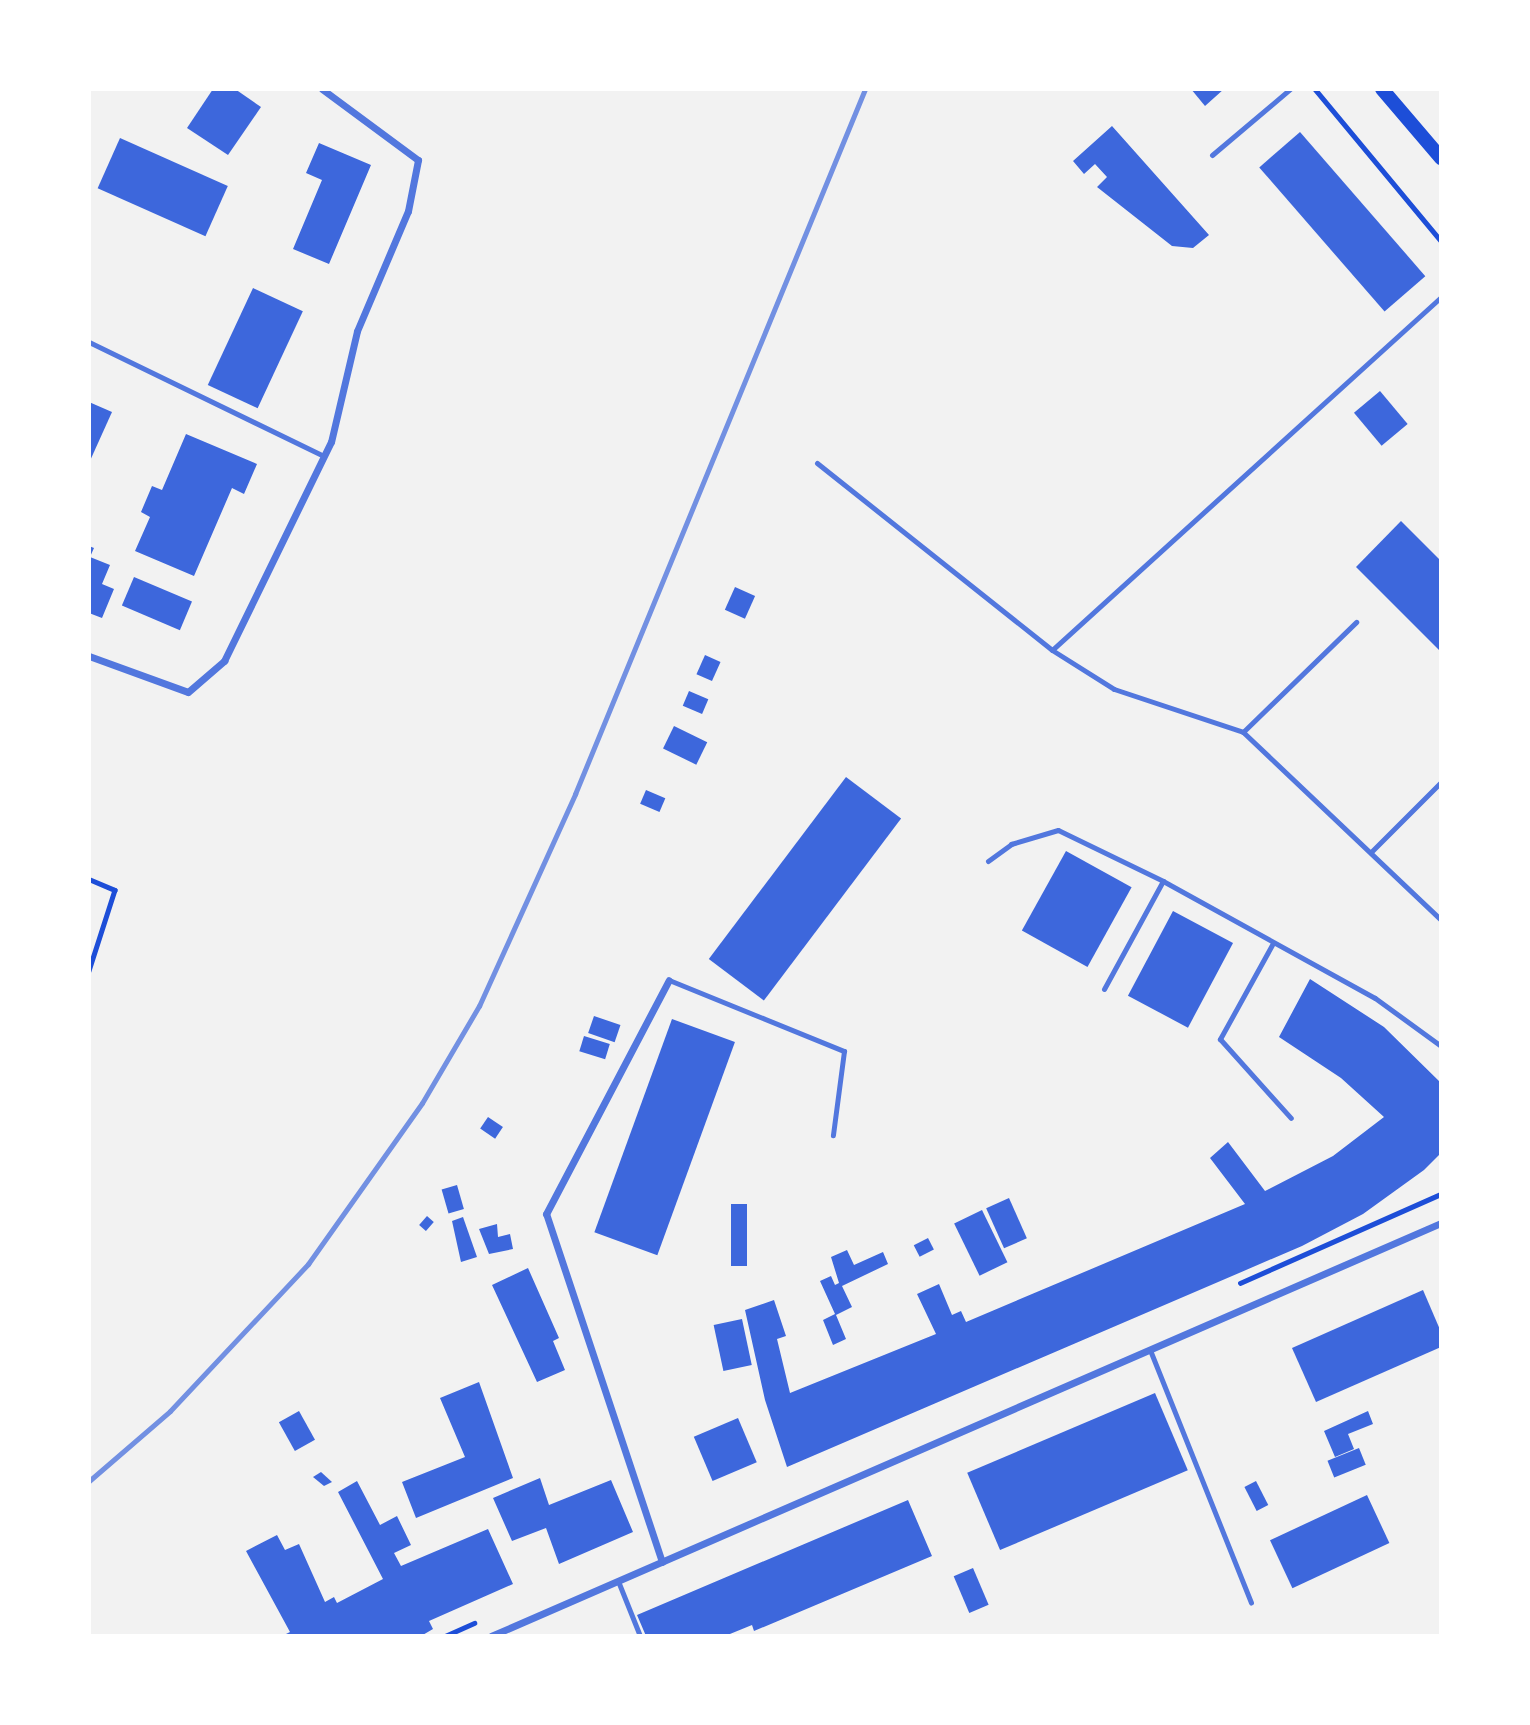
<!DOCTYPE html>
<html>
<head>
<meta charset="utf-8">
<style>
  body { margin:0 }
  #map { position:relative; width:1530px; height:1725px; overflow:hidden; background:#f2f2f2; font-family:Helvetica,sans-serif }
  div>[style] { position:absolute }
  .building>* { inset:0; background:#3d67dc; transform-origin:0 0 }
  .path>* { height:4.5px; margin:-2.25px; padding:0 2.25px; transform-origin:2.25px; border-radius:2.25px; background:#1d4ed8 }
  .service>* { height:5px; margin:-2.5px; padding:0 2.5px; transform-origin:2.5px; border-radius:2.5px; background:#5277de }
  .minor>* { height:7px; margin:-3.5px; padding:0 3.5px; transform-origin:3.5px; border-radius:3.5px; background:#5277de }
  .secondary>* { height:14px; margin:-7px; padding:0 7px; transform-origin:7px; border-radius:7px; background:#1d4ed8 }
  .rail>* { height:5px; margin:-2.5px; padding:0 2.5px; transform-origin:2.5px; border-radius:2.5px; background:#7290e2 }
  span { translate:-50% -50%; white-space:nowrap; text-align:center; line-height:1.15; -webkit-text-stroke:7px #fff; paint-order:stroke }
  .frame { position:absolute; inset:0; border:91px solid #fff; pointer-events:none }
</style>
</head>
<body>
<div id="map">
  <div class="building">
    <i style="clip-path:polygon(213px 89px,235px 89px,261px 107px,228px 155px,187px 128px)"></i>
    <i style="clip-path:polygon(1191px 89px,1224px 89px,1205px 106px)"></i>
    <i style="clip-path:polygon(1112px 126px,1209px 235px,1193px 248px,1172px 246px,1097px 187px,1107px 177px,1095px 164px,1084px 174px,1073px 161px)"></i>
    <i style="left:1300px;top:132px;width:191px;height:54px;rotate:49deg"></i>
    <i style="left:120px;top:138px;width:118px;height:55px;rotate:24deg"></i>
    <i style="clip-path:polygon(319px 143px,371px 165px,329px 264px,293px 249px,322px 180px,306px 173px)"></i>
    <i style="left:253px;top:288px;width:55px;height:107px;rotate:25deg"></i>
    <i style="left:1380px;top:391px;width:43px;height:34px;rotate:50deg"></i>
    <i style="clip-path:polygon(89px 402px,112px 412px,89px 463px)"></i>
    <i style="clip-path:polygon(186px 434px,257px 464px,244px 494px,232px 488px,194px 576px,135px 551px,150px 517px,141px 512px,152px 486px,162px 490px)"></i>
    <i style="clip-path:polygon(1401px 521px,1441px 561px,1441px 652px,1356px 567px)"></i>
    <i style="clip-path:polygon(89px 546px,94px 548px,90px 557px,110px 565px,102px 584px,114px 589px,102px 618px,89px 613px)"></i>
    <i style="left:134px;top:577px;width:63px;height:31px;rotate:23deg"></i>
    <i style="left:735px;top:587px;width:22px;height:25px;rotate:24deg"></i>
    <i style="left:705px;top:655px;width:17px;height:21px;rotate:24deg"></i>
    <i style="left:689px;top:691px;width:21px;height:16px;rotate:23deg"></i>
    <i style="left:674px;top:726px;width:37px;height:25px;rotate:26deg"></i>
    <i style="left:846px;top:777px;width:69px;height:228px;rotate:37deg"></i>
    <i style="left:646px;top:790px;width:21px;height:15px;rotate:23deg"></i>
    <i style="left:1066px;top:851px;width:75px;height:91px;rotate:29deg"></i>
    <i style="left:1173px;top:911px;width:68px;height:96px;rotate:28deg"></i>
    <i style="clip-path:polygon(1310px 979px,1384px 1027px,1441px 1083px,1441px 1153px,1424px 1170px,1363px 1214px,1302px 1246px,787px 1467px,765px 1400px,745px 1310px,774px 1300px,786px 1336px,777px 1339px,790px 1393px,936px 1334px,917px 1294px,939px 1284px,952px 1315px,961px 1311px,966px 1322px,1245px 1204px,1210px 1158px,1228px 1142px,1265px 1191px,1333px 1156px,1384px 1117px,1341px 1078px,1279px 1037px)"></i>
    <i style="left:594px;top:1016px;width:28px;height:18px;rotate:19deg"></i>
    <i style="left:672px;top:1019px;width:67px;height:227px;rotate:20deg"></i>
    <i style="left:584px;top:1036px;width:27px;height:16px;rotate:17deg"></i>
    <i style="left:488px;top:1117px;width:18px;height:14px;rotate:34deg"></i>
    <i style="left:457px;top:1185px;width:25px;height:16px;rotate:74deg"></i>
    <i style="left:1009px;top:1198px;width:44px;height:25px;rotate:66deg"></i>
    <i style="left:731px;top:1204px;width:16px;height:62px"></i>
    <i style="left:982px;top:1210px;width:58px;height:31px;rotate:64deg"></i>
    <i style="left:427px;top:1216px;width:9px;height:12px;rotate:41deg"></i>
    <i style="clip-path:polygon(463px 1217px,477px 1257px,461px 1262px,452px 1221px)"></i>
    <i style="clip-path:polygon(497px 1224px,498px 1237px,510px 1234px,513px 1249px,489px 1254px,479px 1229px)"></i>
    <i style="left:928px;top:1238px;width:13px;height:16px;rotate:63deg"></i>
    <i style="clip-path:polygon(847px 1250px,854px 1265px,883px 1252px,888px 1264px,842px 1286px,852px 1307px,836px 1315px,846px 1339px,833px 1345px,823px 1320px,835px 1314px,820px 1281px,831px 1276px,835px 1285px,839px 1283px,831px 1257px)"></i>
    <i style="clip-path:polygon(528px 1268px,559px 1338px,553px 1341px,565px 1370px,537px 1382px,492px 1285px)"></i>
    <i style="clip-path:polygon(1423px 1290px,1441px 1332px,1441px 1347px,1316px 1402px,1292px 1348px)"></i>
    <i style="left:742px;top:1319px;width:47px;height:29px;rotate:78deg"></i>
    <i style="clip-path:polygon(479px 1382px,513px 1478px,416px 1518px,402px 1482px,465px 1457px,440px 1398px)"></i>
    <i style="left:1155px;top:1393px;width:84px;height:204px;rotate:67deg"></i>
    <i style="left:299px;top:1411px;width:33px;height:23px;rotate:61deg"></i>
    <i style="clip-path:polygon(1368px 1411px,1373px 1424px,1348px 1434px,1354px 1449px,1335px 1457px,1324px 1431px)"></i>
    <i style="left:738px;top:1418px;width:48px;height:48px;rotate:67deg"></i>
    <i style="left:1359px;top:1448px;width:18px;height:34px;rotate:68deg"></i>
    <i style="clip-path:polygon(321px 1472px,332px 1482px,324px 1486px,313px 1477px)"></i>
    <i style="clip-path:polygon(540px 1478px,549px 1505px,611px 1480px,633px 1532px,559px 1564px,546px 1528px,512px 1541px,493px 1498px)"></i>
    <i style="clip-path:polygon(357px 1481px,380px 1525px,397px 1516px,411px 1545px,394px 1553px,401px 1566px,488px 1529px,513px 1584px,429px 1621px,433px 1629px,421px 1636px,282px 1636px,290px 1632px,246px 1551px,277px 1535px,285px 1550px,299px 1544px,325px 1602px,334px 1597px,337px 1603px,383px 1579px,338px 1492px)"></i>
    <i style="left:1256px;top:1481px;width:27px;height:13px;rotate:63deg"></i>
    <i style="left:1367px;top:1495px;width:53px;height:107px;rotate:65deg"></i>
    <i style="clip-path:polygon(908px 1500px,932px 1556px,754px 1631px,752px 1625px,725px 1636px,646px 1636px,637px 1615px)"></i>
    <i style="left:973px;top:1568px;width:40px;height:21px;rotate:67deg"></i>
  </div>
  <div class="path">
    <i style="left:1315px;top:89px;width:197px;rotate:50.3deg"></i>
    <i style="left:89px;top:879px;width:28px;rotate:23deg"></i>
    <i style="left:115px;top:890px;width:85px;rotate:107.8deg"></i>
    <i style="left:1240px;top:1283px;width:220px;rotate:-23.9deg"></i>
    <i style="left:445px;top:1636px;width:32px;rotate:-24deg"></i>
  </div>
  <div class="service">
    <i style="left:1212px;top:155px;width:102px;rotate:-40.2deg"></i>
    <i style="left:1441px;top:297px;width:525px;rotate:137.78deg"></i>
    <i style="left:1052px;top:650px;width:73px;rotate:32.2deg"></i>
    <i style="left:1114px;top:689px;width:136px;rotate:18.4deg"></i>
    <i style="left:1243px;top:732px;width:273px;rotate:43.5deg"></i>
    <i style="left:89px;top:342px;width:261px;rotate:25.9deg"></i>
    <i style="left:817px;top:463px;width:300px;rotate:38.5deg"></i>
    <i style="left:1243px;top:732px;width:158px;rotate:-44.2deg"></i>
    <i style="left:1371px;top:852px;width:99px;rotate:-45deg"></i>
    <i style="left:988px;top:861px;width:29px;rotate:-36deg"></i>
    <i style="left:1011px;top:844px;width:49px;rotate:-16.6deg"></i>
    <i style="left:1058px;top:830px;width:117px;rotate:25.9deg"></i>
    <i style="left:1163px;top:881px;width:242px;rotate:28.9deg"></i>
    <i style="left:1375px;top:998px;width:82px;rotate:36deg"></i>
    <i style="left:1273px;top:943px;width:110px;rotate:118.9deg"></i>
    <i style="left:1220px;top:1039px;width:106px;rotate:48.1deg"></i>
    <i style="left:669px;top:980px;width:189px;rotate:22.1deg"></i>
    <i style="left:844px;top:1051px;width:85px;rotate:97.5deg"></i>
    <i style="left:1104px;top:989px;width:123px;rotate:-61.4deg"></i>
    <i style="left:1150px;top:1350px;width:272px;rotate:68.2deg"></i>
    <i style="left:618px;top:1581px;width:59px;rotate:68.2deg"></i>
  </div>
  <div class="minor">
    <i style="left:89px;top:656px;width:105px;rotate:20deg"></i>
    <i style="left:188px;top:692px;width:48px;rotate:-40.7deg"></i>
    <i style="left:224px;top:661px;width:244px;rotate:-64deg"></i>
    <i style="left:331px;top:442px;width:114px;rotate:-76.8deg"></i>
    <i style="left:357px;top:331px;width:130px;rotate:-67deg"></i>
    <i style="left:408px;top:211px;width:52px;rotate:-78.9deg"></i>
    <i style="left:418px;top:160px;width:119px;rotate:-143.5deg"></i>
    <i style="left:662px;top:1562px;width:367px;rotate:-108.4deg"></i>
    <i style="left:546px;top:1214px;width:264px;rotate:-62.3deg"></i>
    <i style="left:491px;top:1636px;width:1036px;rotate:-23.5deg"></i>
  </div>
  <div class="secondary">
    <i style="left:1382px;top:89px;width:91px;rotate:49.5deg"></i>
  </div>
  <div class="rail">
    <i style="left:89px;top:1481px;width:107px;rotate:-40.8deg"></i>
    <i style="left:170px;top:1411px;width:202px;rotate:-46.8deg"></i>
    <i style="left:308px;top:1264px;width:197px;rotate:-54.7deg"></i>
    <i style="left:422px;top:1103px;width:113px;rotate:-59.6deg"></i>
    <i style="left:479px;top:1006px;width:233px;rotate:-65.6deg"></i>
    <i style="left:575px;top:794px;width:762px;rotate:-67.64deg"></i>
  </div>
  <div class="frame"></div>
</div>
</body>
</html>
